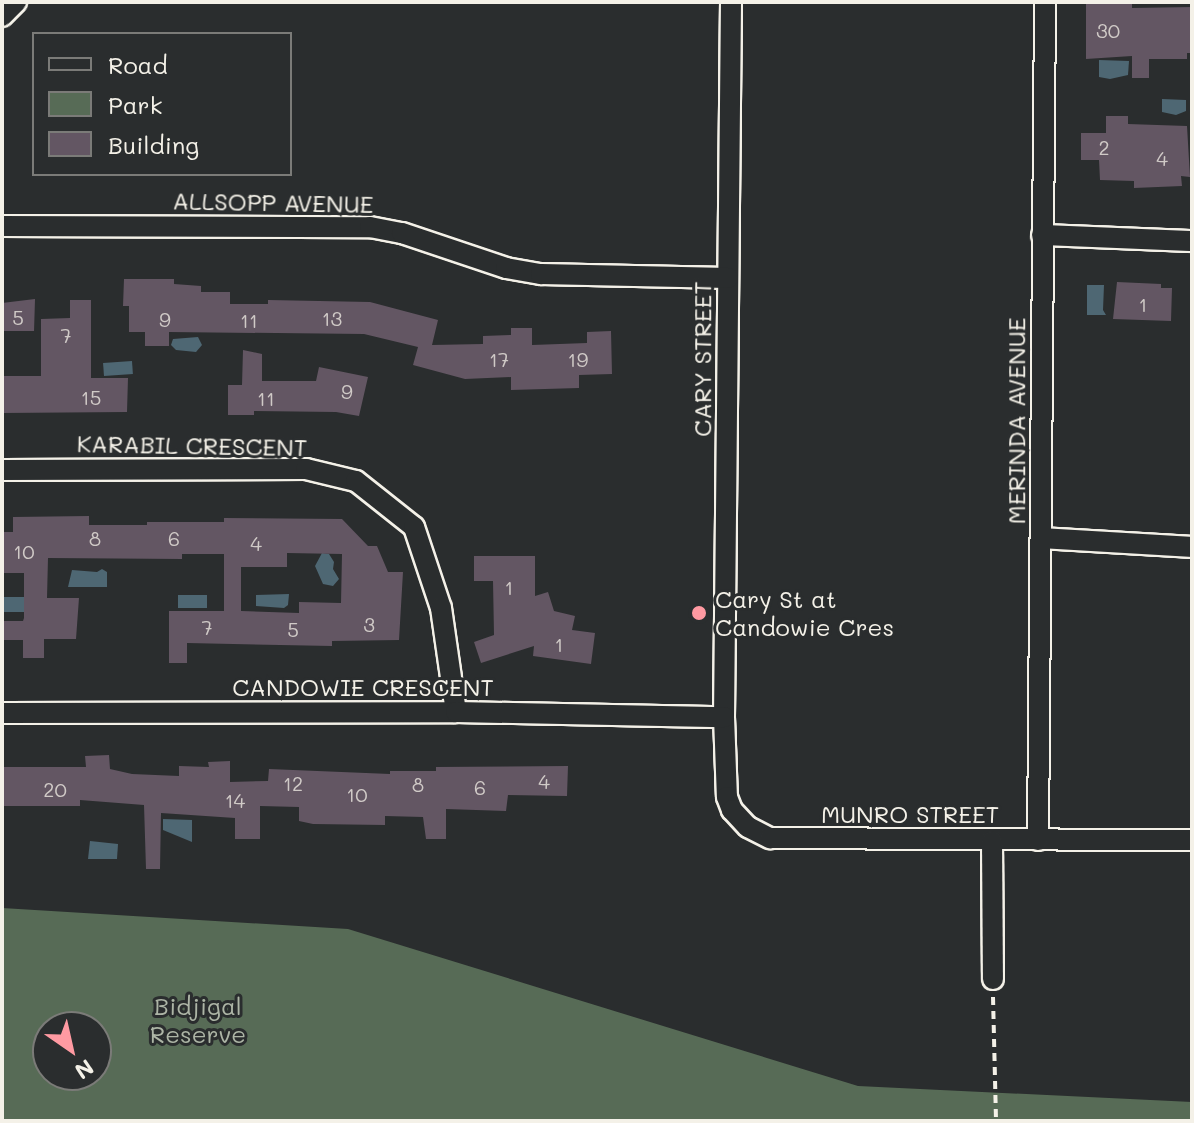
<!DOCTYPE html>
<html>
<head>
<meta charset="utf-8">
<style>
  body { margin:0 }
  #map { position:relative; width:1194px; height:1123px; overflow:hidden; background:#2a2d2e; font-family:Mali,sans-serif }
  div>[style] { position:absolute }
  .green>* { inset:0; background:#576b56 }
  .water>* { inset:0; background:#4e6773; transform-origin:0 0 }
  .building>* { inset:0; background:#635663 }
  .path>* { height:4px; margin-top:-2px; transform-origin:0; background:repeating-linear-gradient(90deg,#f4f1e8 0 8px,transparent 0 14px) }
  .roads { filter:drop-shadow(2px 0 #f4f1e8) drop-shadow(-2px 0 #f4f1e8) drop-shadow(0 2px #f4f1e8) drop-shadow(0 -2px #f4f1e8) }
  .minor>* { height:20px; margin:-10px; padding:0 10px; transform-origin:10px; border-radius:10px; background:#2a2d2e }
  .dots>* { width:22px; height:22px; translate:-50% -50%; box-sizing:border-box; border:4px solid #2a2d2e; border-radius:50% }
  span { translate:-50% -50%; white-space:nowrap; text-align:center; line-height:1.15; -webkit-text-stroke:6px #2a2d2e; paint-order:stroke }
  .number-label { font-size:20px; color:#d0cac7 }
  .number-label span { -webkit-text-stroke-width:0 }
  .street-label { font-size:24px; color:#f4f1e8 }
  .poi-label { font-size:24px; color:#f4f1e8 }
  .left { translate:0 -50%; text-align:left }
  .park-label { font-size:24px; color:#adb5a6 }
  .frame { position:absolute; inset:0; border:4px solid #f4f1e8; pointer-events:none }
  .legend { position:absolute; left:32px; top:32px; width:260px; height:144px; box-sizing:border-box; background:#2a2d2e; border:2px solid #7b7b78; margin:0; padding:10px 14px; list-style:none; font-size:24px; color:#f4f1e8 }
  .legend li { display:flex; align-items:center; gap:16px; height:40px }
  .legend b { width:40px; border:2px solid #7b7b78 }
  .north { position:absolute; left:32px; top:1011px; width:80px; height:80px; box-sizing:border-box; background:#2a2d2e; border:2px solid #7b7b78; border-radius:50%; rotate:146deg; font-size:22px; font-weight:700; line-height:32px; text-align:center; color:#f4f1e8 }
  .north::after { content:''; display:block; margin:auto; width:28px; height:36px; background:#ff9aa2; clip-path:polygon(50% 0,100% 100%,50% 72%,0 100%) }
</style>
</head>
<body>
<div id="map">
  <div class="green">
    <i style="clip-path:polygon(evenodd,2px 908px,348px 929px,858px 1086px,1192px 1102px,1192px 1121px,2px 1121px,2px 908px,48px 1027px,96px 1027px,96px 1075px,48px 1075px,48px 1027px)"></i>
  </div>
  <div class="water">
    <i style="clip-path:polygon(1099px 60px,1129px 61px,1128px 75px,1110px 79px,1099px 77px)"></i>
    <i style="clip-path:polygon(1162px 99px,1186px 100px,1186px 111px,1176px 115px,1162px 112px)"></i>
    <i style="clip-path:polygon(1087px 285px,1104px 285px,1103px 310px,1106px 315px,1087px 315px)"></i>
    <i style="clip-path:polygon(198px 337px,202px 345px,196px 352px,176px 350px,171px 345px,173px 339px)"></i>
    <i style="left:132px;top:361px;width:13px;height:29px;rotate:86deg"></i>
    <i style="clip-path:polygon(322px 553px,329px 554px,334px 562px,333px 569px,339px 579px,333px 586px,323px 584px,315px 566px)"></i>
    <i style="clip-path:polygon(102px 569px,107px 572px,107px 587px,68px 587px,72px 570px,97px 572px)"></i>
    <i style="clip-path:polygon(289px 594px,288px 605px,284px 608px,256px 606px,256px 595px)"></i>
    <i style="left:178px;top:595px;width:29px;height:13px"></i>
    <i style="left:2px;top:597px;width:29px;height:15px"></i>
    <i style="clip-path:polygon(163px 819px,192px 820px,192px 842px,163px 830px)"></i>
    <i style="clip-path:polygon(90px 841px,118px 844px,117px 859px,88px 859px)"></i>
  </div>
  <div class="building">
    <i style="clip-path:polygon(1132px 2px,1132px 8px,1192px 7px,1191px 53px,1187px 53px,1187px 59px,1149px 59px,1149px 78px,1132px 78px,1132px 56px,1086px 59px,1086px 4px)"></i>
    <i style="clip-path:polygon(1106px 116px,1128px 116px,1128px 124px,1187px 126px,1190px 177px,1181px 176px,1182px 186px,1134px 188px,1134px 181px,1100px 180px,1099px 160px,1081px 160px,1081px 133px,1106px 133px)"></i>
    <i style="clip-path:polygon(124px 279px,174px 279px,174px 284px,201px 286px,201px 292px,230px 292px,230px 304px,268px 304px,268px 300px,370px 302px,438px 320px,432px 345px,483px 344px,483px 336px,511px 335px,511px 328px,532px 328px,532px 345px,587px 343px,587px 332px,611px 331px,612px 374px,579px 375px,579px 388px,511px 390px,511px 377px,465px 379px,413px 365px,418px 347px,364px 334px,169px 332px,169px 346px,145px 346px,145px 332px,129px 332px,129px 306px,123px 306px)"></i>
    <i style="clip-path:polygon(1117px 282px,1161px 284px,1161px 288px,1172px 288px,1171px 321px,1113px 319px)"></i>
    <i style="clip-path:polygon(35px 299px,34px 331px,2px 331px,2px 303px)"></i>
    <i style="clip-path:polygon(70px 300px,91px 300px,91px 378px,128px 378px,127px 412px,2px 413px,2px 376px,41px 376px,41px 319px,70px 318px)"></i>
    <i style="clip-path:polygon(243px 350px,262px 354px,262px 381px,316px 381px,319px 367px,368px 377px,359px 416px,336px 412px,254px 411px,254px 415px,228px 415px,228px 385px,242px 385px)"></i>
    <i style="clip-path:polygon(evenodd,89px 516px,89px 525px,147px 525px,147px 522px,224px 522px,224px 518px,342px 519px,368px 546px,377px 546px,388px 572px,403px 572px,399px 640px,332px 641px,332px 646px,187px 643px,187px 663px,169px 663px,169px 611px,224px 611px,224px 554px,182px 554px,182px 559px,48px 558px,47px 598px,79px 598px,76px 639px,44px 639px,44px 658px,23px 658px,23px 640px,2px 640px,2px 621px,23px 621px,24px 618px,24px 573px,2px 573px,4px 532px,13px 532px,13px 517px,89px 516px,287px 553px,342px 554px,341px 603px,299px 602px,299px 613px,241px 611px,241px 567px,287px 567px,287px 553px)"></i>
    <i style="clip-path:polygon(474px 556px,535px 556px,535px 596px,548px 592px,554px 611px,575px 616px,572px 630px,595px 633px,591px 664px,533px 656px,534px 646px,481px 663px,474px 642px,494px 635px,493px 581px,474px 581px)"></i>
    <i style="clip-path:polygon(109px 755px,110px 769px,132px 774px,179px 776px,179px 766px,209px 767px,208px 762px,230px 761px,230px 782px,268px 781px,269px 769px,390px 774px,390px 771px,436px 771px,436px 767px,568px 766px,567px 796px,508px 795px,506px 811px,446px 809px,446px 839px,426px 839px,423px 817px,385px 816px,385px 825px,313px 824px,299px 821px,299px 807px,260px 806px,260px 839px,235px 839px,235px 818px,161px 813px,160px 869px,146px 869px,144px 805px,80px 800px,80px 806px,2px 806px,2px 767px,86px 767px,85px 756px)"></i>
  </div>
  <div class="path">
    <i style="left:993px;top:997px;width:124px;rotate:88.6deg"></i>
  </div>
  <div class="roads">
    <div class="minor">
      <i style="left:731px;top:2px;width:715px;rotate:90.56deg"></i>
      <i style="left:724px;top:717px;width:80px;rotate:87.9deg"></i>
      <i style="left:727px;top:797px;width:14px;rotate:69deg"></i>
      <i style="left:732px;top:810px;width:23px;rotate:47deg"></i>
      <i style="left:748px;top:827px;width:25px;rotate:27deg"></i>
      <i style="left:770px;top:838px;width:422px;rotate:0.3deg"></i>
      <i style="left:2px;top:16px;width:20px;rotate:-45deg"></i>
      <i style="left:2px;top:226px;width:368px;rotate:0.2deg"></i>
      <i style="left:370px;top:227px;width:33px;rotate:11deg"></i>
      <i style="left:402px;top:233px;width:110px;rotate:18.6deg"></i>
      <i style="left:506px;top:268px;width:36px;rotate:10deg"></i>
      <i style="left:541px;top:274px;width:187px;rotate:1.2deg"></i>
      <i style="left:1042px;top:235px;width:150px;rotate:2.3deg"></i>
      <i style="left:2px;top:470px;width:304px;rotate:-0.2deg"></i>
      <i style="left:306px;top:469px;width:51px;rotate:13.5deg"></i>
      <i style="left:356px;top:481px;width:74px;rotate:38.4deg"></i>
      <i style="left:414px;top:527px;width:85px;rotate:71.6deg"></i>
      <i style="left:441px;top:608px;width:105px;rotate:81.8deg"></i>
      <i style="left:1042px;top:538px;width:150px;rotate:3.4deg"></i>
      <i style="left:2px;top:713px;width:454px;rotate:-0.1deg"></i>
      <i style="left:456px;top:712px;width:268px;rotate:1.1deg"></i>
      <i style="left:1038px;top:840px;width:838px;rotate:-89.52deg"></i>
      <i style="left:992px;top:841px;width:138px;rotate:89.6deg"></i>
    </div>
  </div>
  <div class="dots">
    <i style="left:699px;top:613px;background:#ff9aa2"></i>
  </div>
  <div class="number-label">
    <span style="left:1108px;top:30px">30</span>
    <span style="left:1104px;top:147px">2</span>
    <span style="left:1162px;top:158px">4</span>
    <span style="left:1143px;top:304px">1</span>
    <span style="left:18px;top:317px">5</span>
    <span style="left:332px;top:318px">13</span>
    <span style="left:165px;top:319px">9</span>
    <span style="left:249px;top:320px">11</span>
    <span style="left:66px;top:335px">7</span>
    <span style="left:499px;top:359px">17</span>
    <span style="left:578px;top:359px">19</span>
    <span style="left:347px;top:391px">9</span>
    <span style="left:91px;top:397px">15</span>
    <span style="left:266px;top:398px">11</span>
    <span style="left:95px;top:538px">8</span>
    <span style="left:174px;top:538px">6</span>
    <span style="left:256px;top:543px">4</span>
    <span style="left:24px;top:551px">10</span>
    <span style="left:509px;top:587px">1</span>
    <span style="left:369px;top:624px">3</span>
    <span style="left:207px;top:627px">7</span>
    <span style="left:293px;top:629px">5</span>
    <span style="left:559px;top:644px">1</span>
    <span style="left:544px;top:781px">4</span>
    <span style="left:293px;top:783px">12</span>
    <span style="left:418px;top:784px">8</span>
    <span style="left:480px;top:787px">6</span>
    <span style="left:55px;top:789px">20</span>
    <span style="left:357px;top:794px">10</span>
    <span style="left:235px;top:800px">14</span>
  </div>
  <div class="street-label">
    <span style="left:273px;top:202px;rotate:1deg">ALLSOPP AVENUE</span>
    <span style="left:702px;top:359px;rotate:-90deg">CARY STREET</span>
    <span style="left:1016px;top:421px;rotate:-90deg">MERINDA AVENUE</span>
    <span style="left:192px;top:445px;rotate:1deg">KARABIL CRESCENT</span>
    <span style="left:363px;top:687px">CANDOWIE CRESCENT</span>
    <span style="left:910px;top:814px">MUNRO STREET</span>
  </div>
  <div class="poi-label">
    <span class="left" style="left:715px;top:613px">Cary St at<br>Candowie Cres</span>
  </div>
  <div class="park-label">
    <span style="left:198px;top:1020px">Bidjigal<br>Reserve</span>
  </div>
  <div class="frame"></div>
  <ul class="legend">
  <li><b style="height:10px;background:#2a2d2e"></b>Road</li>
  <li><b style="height:22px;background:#576b56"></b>Park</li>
  <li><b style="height:22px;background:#635663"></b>Building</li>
  </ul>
  <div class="north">N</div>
</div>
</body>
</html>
